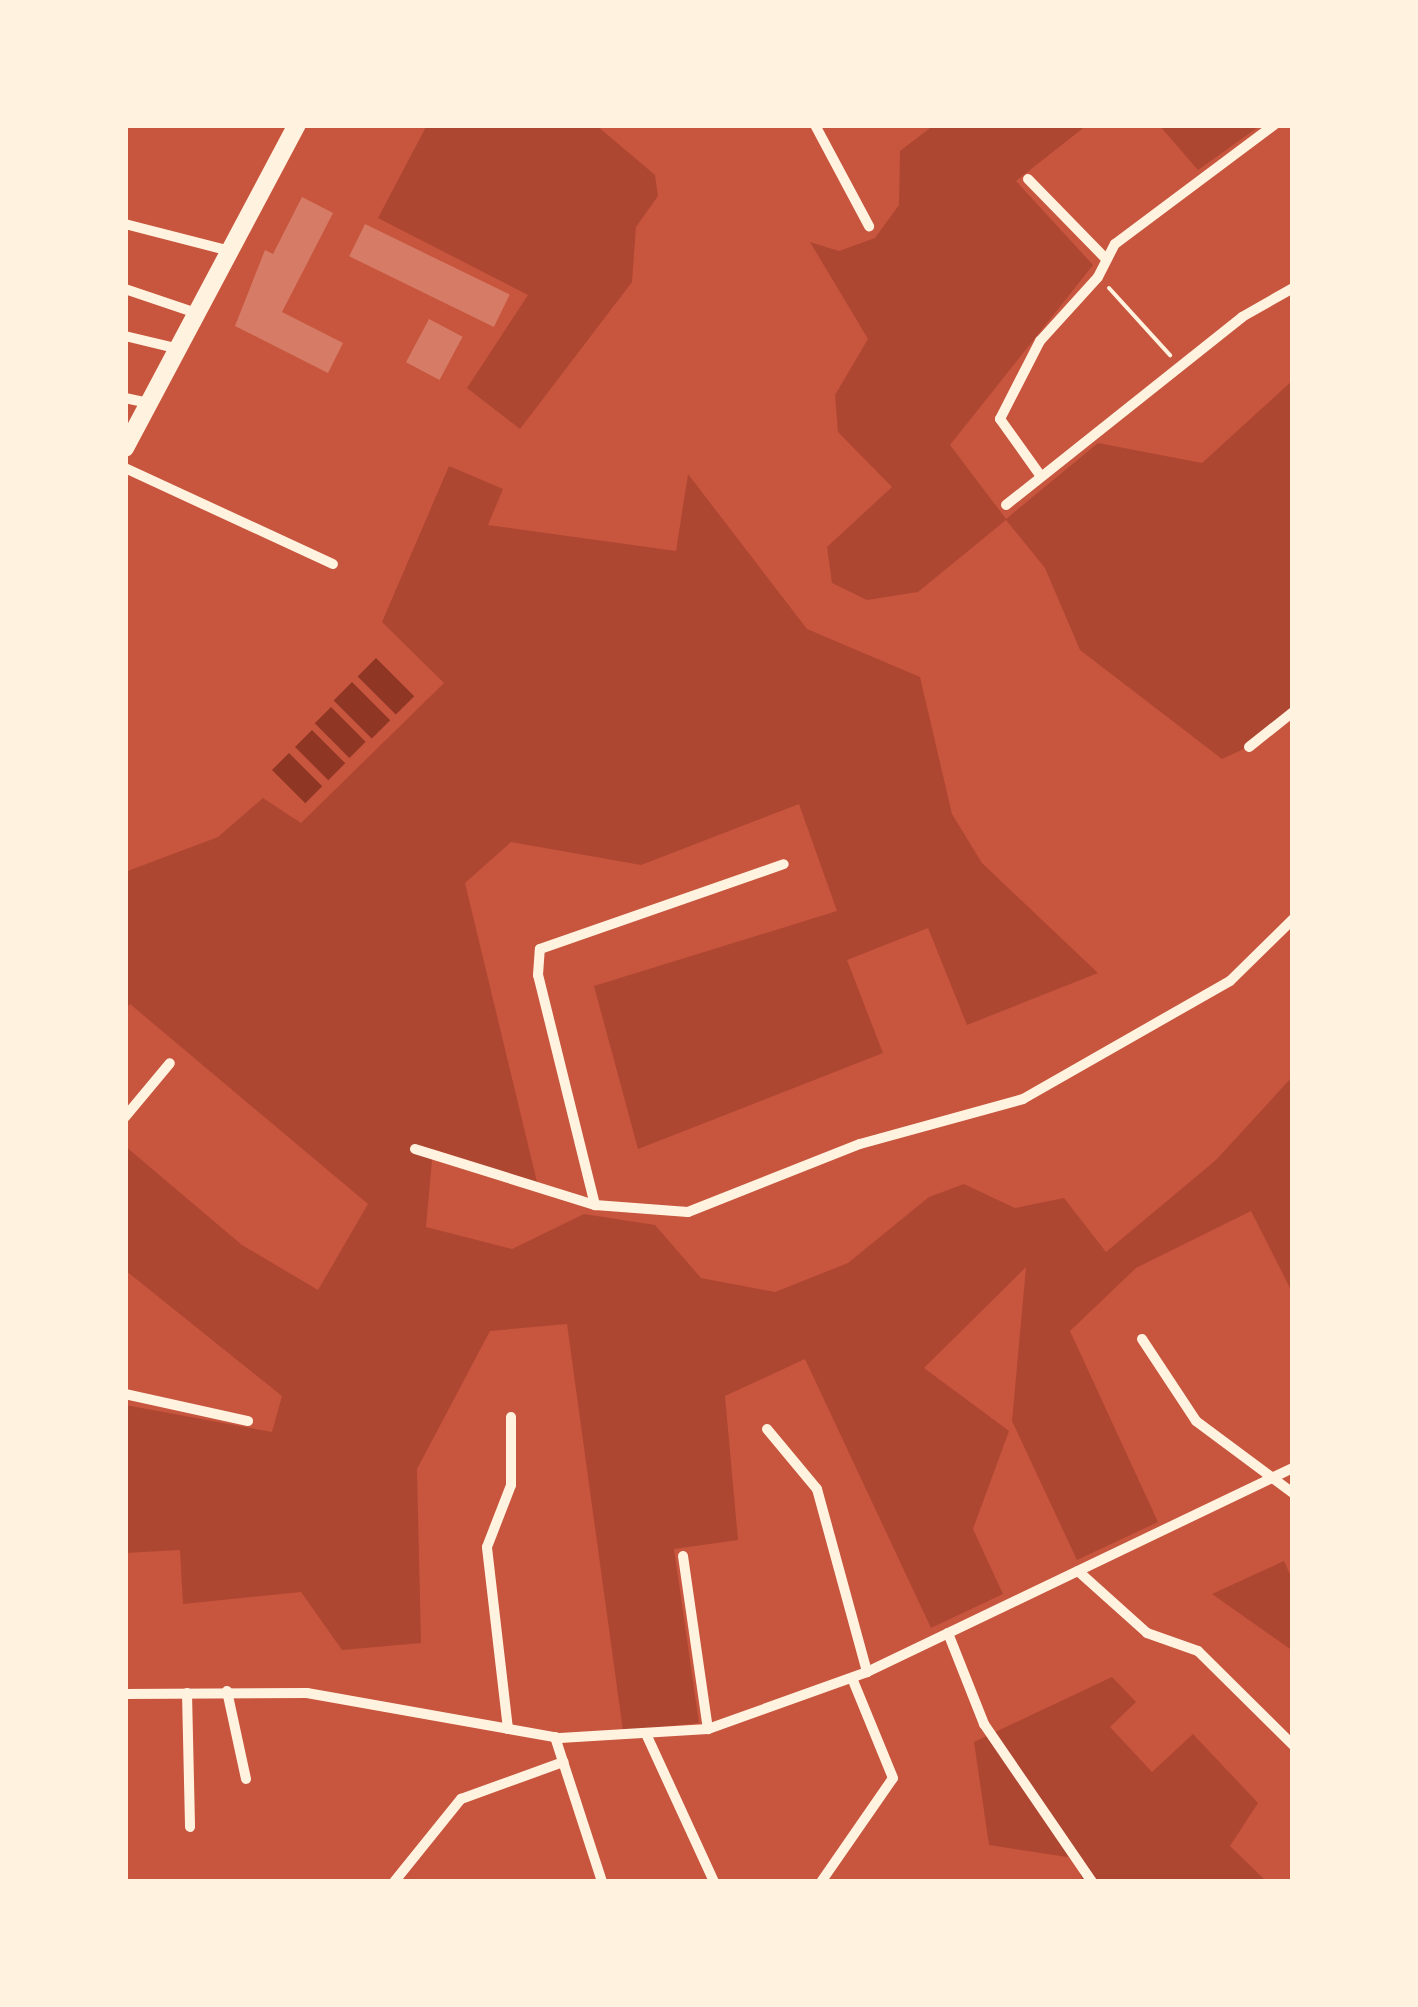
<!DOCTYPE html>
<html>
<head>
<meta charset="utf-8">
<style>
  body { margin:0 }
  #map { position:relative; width:1418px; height:2007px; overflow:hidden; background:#c8553d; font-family:"Open Sans",sans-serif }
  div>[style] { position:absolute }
  .green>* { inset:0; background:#ae4732 }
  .water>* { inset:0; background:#8f3625; transform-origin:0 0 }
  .building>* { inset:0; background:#d67c66; transform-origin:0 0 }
  .path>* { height:4px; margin:-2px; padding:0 2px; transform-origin:2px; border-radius:2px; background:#fff3e0 }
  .minor>* { height:10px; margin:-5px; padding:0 5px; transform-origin:5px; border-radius:5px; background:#fff3e0 }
  .trunk>* { height:18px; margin:-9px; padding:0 9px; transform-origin:9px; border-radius:9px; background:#fff3e0 }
  span { translate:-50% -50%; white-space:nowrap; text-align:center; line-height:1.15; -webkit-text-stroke:8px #fff3e0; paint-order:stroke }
  .frame { position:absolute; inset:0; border:128px solid #fff3e0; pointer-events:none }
</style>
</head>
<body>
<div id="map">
  <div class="green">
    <i style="clip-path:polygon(427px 125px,596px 125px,655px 175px,658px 196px,636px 227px,632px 282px,520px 429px,467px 388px,528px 295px,378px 218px)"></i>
    <i style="clip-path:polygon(934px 125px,1087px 125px,1016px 181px,1093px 265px,950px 445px,1006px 519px,1098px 443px,1202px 463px,1293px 380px,1293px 713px,1250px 746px,1222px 759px,1080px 650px,1045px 568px,1006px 520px,918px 592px,867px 600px,832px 583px,827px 547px,892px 487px,838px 432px,835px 395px,868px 339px,810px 242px,839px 251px,875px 238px,899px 205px,900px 151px)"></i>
    <i style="clip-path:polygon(1159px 125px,1261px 125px,1198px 170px)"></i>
    <i style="clip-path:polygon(449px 466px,503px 489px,488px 525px,676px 551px,688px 474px,807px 629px,920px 677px,952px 814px,982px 863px,1098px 973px,967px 1025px,928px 928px,847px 960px,883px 1053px,638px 1149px,594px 986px,837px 911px,799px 804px,641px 865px,511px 842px,465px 883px,537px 1182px,433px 1149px,426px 1227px,512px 1249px,584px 1214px,655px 1225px,701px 1278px,775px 1292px,848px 1263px,929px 1197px,964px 1184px,1015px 1208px,1064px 1198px,1106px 1252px,1216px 1160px,1293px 1076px,1293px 1294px,1251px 1211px,1136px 1268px,1070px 1331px,1158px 1522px,1077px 1560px,1012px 1421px,1026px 1267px,924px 1368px,1009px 1431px,973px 1529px,1003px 1594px,931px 1628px,805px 1359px,725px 1396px,738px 1540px,674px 1549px,699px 1723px,623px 1731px,567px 1324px,490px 1331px,417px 1469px,421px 1643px,342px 1650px,301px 1592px,183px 1604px,180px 1550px,125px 1553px,125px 1405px,272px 1432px,282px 1396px,125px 1270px,125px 1146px,242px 1245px,318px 1290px,368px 1204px,130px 1004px,125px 1009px,125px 872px,218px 837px,263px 798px,301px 823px,444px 683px,382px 622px)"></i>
    <i style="clip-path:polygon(1284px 1561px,1293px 1581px,1293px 1651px,1212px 1594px)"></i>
    <i style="clip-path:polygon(1112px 1677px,1136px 1702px,1110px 1727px,1152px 1772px,1193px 1734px,1258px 1803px,1230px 1846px,1267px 1882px,1083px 1882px,1074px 1858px,989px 1845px,974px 1742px)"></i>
  </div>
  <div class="water">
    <i style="left:376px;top:658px;width:54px;height:26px;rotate:45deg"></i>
    <i style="left:352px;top:682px;width:54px;height:26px;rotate:45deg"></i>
    <i style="left:331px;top:707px;width:49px;height:23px;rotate:45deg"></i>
    <i style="left:312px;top:730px;width:47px;height:24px;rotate:45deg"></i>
    <i style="left:289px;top:753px;width:47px;height:24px;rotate:45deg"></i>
  </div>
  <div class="building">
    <i style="clip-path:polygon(302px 197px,333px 213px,282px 312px,343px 343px,328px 373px,235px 326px,265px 250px,273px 254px)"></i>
    <i style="left:365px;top:224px;width:161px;height:36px;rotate:26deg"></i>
    <i style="left:429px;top:319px;width:38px;height:49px;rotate:28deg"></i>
  </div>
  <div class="path">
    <i style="left:1109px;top:288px;width:91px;rotate:47.7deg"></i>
  </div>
  <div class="minor">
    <i style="left:815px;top:125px;width:115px;rotate:61.9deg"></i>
    <i style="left:1028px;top:179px;width:110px;rotate:45.7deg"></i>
    <i style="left:125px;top:224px;width:104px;rotate:14.4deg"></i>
    <i style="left:125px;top:289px;width:72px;rotate:18.7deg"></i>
    <i style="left:125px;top:336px;width:51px;rotate:13.5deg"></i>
    <i style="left:125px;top:398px;width:24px;rotate:12deg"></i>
    <i style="left:125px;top:468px;width:229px;rotate:24.8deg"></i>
    <i style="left:1040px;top:475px;width:69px;rotate:-125.5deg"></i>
    <i style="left:1000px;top:419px;width:88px;rotate:-62.9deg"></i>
    <i style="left:1040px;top:341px;width:86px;rotate:-47.8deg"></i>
    <i style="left:1098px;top:277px;width:37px;rotate:-63deg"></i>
    <i style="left:1115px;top:244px;width:199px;rotate:-36.8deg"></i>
    <i style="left:1006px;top:505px;width:302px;rotate:-38.5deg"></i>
    <i style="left:1242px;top:317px;width:59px;rotate:-29.6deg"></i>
    <i style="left:1249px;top:747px;width:56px;rotate:-38.5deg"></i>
    <i style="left:125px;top:1117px;width:70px;rotate:-50.2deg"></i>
    <i style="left:415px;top:1149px;width:189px;rotate:17.3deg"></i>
    <i style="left:595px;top:1205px;width:93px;rotate:4.3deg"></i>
    <i style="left:688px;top:1212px;width:185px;rotate:-21.6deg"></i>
    <i style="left:860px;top:1144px;width:169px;rotate:-15.4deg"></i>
    <i style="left:1023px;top:1099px;width:238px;rotate:-29.7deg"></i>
    <i style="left:1230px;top:981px;width:88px;rotate:-44.5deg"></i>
    <i style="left:595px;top:1205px;width:237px;rotate:-103.9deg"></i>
    <i style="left:538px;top:975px;width:26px;rotate:-86deg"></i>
    <i style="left:540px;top:949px;width:258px;rotate:-19.2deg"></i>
    <i style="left:1142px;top:1339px;width:98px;rotate:56.6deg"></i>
    <i style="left:1196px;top:1421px;width:121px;rotate:36.6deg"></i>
    <i style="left:125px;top:1394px;width:126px;rotate:12.4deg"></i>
    <i style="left:767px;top:1429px;width:78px;rotate:50.2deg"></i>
    <i style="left:817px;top:1489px;width:190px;rotate:74.7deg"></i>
    <i style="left:683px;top:1556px;width:175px;rotate:81.8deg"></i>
    <i style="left:1078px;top:1571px;width:93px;rotate:41.9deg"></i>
    <i style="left:1147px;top:1633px;width:54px;rotate:19.4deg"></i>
    <i style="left:1198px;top:1651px;width:134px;rotate:44.7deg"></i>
    <i style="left:948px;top:1633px;width:98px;rotate:68.4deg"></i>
    <i style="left:984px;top:1724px;width:191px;rotate:55.6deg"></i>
    <i style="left:227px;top:1691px;width:90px;rotate:77.8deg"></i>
    <i style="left:187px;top:1693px;width:134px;rotate:88.7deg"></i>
    <i style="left:125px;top:1694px;width:182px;rotate:-0.3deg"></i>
    <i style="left:307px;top:1693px;width:257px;rotate:10.1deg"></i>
    <i style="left:560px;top:1738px;width:148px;rotate:-3.5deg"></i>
    <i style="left:708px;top:1729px;width:169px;rotate:-19.7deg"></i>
    <i style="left:867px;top:1672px;width:472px;rotate:-25.6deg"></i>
    <i style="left:508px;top:1729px;width:183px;rotate:-96.6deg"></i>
    <i style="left:487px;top:1547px;width:66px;rotate:-68.8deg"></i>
    <i style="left:511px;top:1485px;width:68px;rotate:-90deg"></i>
    <i style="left:647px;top:1736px;width:161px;rotate:65.3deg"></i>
    <i style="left:555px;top:1737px;width:152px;rotate:72deg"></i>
    <i style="left:394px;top:1882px;width:107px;rotate:-51.1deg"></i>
    <i style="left:461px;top:1799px;width:109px;rotate:-19.9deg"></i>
    <i style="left:821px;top:1882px;width:126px;rotate:-55.3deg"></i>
    <i style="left:893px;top:1778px;width:108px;rotate:-112.3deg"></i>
  </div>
  <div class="trunk">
    <i style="left:125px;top:448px;width:366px;rotate:-62deg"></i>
  </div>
  <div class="frame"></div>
</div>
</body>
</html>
